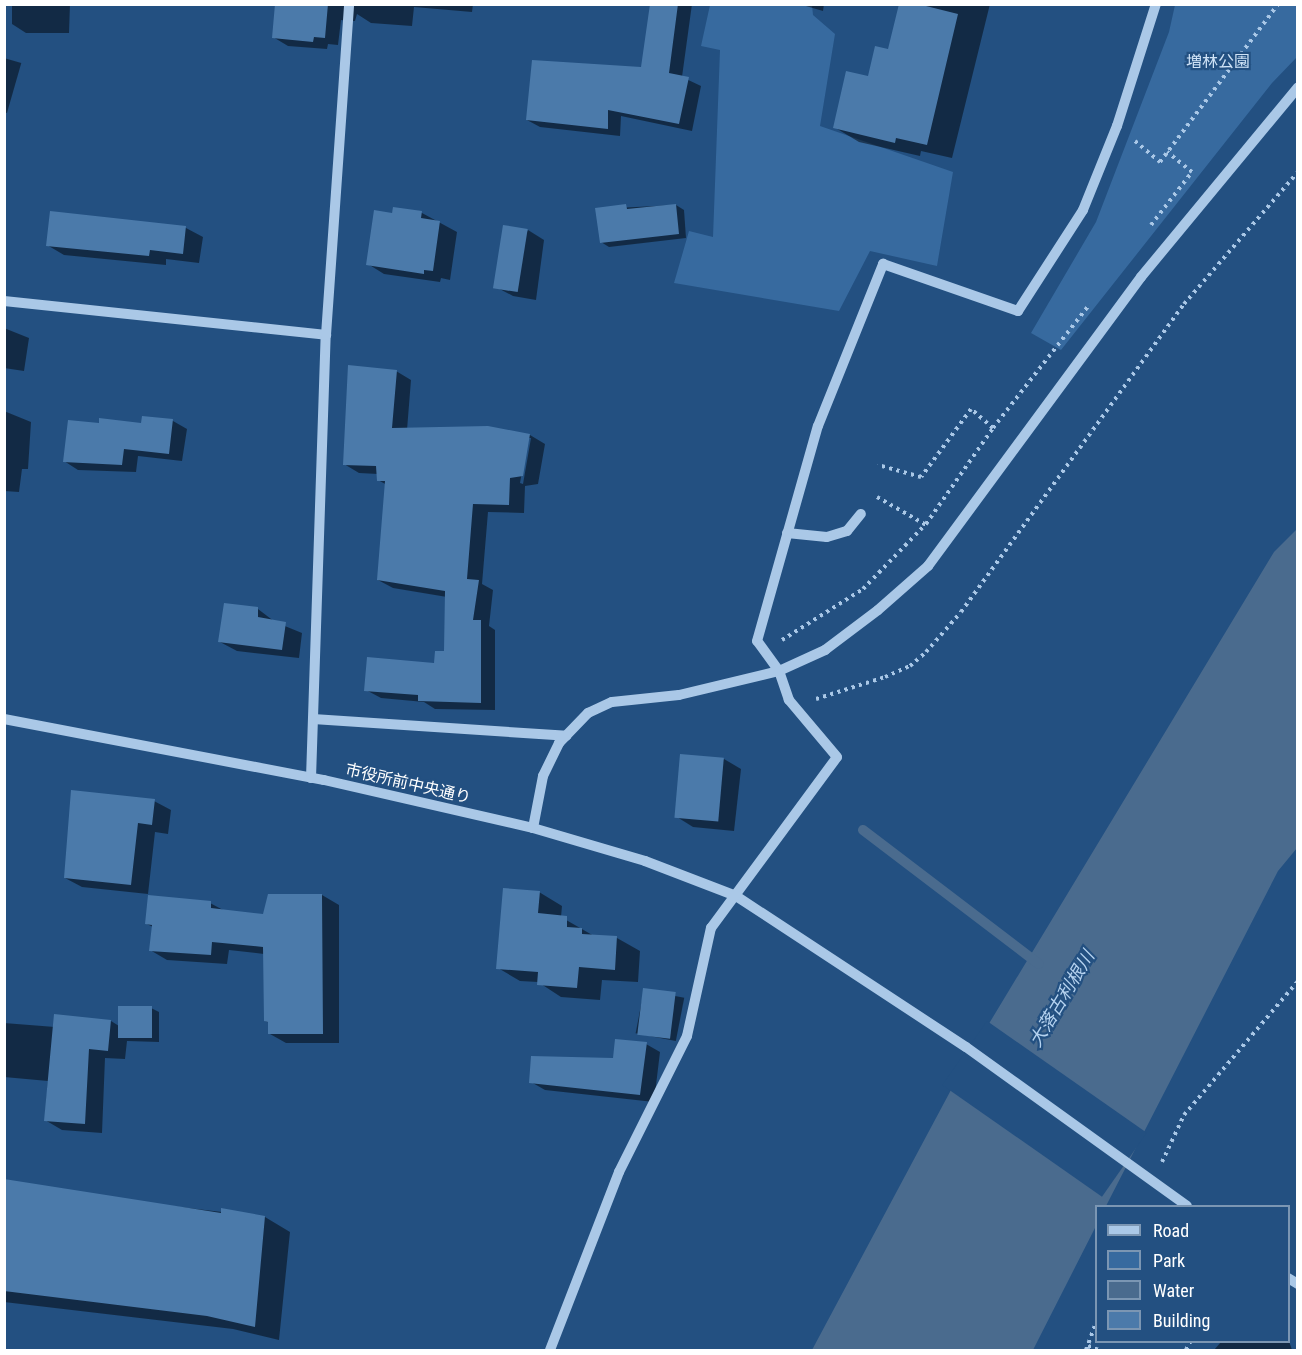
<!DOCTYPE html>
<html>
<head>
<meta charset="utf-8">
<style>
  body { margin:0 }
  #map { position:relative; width:1302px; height:1355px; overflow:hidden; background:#235081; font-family:"Roboto Condensed","Noto Sans JP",sans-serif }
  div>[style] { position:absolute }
  .green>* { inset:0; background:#376a9f }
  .water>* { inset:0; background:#4a6b8e }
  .pier>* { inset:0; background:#235081; transform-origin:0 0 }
  .shadow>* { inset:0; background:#0007; transform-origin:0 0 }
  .stream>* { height:10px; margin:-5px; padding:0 5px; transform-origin:5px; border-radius:5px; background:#4a6b8e }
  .building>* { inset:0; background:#4b7aaa; transform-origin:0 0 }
  .path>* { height:4px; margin-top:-2px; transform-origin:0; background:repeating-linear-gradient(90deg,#aac8e7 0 3px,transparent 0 7.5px) }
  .minor>* { height:10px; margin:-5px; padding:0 5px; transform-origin:5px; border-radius:5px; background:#aac8e7 }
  span { translate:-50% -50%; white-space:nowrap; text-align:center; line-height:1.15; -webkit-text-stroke:4.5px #235081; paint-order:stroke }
  .park-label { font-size:16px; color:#cee2f6 }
  .street-label { font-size:16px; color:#fff }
  .water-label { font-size:18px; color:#b5d2ef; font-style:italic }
  .frame { position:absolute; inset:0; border:6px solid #fff; pointer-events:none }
  .legend { position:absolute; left:1095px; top:1205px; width:195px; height:138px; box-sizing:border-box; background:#235081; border:2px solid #7b96b3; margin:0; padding:8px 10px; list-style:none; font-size:18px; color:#fff }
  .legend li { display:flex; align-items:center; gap:12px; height:30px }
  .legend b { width:30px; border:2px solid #7b96b3 }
</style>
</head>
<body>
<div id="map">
  <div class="green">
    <i style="clip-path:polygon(710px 5px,812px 5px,813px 15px,835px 34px,820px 126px,953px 172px,937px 266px,870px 251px,839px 311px,674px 283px,689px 231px,713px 237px,720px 50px,701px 46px)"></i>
    <i style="clip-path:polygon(1175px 5px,1297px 5px,1297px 57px,1272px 83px,1061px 350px,1031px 333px,1096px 222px,1169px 32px)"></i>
  </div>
  <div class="water">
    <i style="clip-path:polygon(1297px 529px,1297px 848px,1278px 871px,1106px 1206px,1096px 1206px,1096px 1226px,1033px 1350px,812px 1350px,967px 1060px,1274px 552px)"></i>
  </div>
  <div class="pier">
    <i style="left:987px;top:1021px;width:195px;height:78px;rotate:35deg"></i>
  </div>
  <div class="shadow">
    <i style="clip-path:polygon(12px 4px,70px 4px,69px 33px,26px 33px,12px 24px)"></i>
    <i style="clip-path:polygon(277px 4px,473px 4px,472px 12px,414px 7px,412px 26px,371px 23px,357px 14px,355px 21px,341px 20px,338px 45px,328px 44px,327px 49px,288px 46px,273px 37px)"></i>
    <i style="clip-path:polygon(651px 4px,692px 4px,682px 77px,701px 86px,692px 131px,621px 116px,620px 136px,540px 127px,527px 120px,642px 69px)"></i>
    <i style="clip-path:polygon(799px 4px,824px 4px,823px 11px)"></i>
    <i style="clip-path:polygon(900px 4px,990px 4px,952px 158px,921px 151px,920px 156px,859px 142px,834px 127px,889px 51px)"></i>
    <i style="left:4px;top:58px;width:18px;height:52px;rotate:16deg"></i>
    <i style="clip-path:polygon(676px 205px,684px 210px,686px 238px,609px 247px,601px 242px,596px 209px)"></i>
    <i style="clip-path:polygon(394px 209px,422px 213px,457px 232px,450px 280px,441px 278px,440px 282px,384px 274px,368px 264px)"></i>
    <i style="clip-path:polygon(52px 213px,186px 228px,203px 237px,199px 263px,166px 259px,166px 265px,64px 255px,47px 245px)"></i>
    <i style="clip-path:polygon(528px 230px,544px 240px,536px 300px,513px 296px,496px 287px)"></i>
    <i style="clip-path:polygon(4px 328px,29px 338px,24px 371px,4px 368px)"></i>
    <i style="clip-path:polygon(evenodd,396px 371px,411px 380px,407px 430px,530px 435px,545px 444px,538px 484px,525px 486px,524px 513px,488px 512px,482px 584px,493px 590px,489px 626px,495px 630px,495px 710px,435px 709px,424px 702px,381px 698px,366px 690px,436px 665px,445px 653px,447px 597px,393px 588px,378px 580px,387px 485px,378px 480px,378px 474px,359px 473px,344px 464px,396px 371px,528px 438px,531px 438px,523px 484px,520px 483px,528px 438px)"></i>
    <i style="clip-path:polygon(4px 411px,31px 422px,28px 469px,22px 469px,19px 492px,4px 491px)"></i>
    <i style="clip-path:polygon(143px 417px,173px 421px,187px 429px,182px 461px,138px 456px,136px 472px,78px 470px,64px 461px,142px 425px)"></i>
    <i style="clip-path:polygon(258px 609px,275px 622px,302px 633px,299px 658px,237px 651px,220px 642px)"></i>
    <i style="clip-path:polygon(724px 759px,741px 769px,734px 831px,693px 827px,677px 817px)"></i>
    <i style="clip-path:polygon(154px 801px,171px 810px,168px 834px,155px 832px,148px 894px,82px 887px,65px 878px)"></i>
    <i style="clip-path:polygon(539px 892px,562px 906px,561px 917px,594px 936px,617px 938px,640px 951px,638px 982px,602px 980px,600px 1000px,561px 997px,538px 982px,520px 981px,498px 968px)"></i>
    <i style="clip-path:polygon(322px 895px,339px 905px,339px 1043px,286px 1043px,270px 1034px,270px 1023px,265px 1021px,264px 954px,229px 950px,227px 964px,167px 960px,150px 950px,153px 927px,147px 924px,210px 903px,225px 911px,264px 915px)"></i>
    <i style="left:644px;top:990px;width:41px;height:44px;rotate:11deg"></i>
    <i style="clip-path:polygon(151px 1008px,159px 1012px,159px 1042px,127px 1041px,125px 1059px,105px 1058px,102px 1133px,62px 1130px,45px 1120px,48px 1081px,4px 1077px,4px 1023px,55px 1027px,111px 1021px,119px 1026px)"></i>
    <i style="clip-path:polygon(646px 1044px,660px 1052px,654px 1102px,545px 1090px,531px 1082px,615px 1059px)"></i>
    <i style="clip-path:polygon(4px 1180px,120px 1200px,265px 1217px,290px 1232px,279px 1340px,233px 1329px,4px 1302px)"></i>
    <i style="clip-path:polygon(1288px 1338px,1292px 1350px,1214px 1350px,1221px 1342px,1288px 1342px)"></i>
  </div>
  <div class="stream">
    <i style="left:863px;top:830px;width:221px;rotate:37.3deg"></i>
  </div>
  <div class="building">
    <i style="clip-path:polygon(275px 4px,328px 4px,325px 38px,314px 37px,313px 42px,272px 38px)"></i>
    <i style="clip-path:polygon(650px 4px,678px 4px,669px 73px,689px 77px,679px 124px,608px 110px,608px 129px,526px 120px,532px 60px,641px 67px)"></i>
    <i style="clip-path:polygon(899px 4px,918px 4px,958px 14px,927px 145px,896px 138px,895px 143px,833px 128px,846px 71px,868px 76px,875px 46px,888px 49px)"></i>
    <i style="clip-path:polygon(626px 204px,627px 209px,676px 204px,679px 234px,600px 243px,595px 208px)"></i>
    <i style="clip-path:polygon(393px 207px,422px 211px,421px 218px,440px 221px,433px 271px,424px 270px,424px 274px,366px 265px,374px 210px,392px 213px)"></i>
    <i style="clip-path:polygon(50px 211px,186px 226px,183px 254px,150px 250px,149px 256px,46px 246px)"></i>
    <i style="left:503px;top:225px;width:25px;height:64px;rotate:9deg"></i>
    <i style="clip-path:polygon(348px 365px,397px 370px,392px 428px,488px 426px,530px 434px,523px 476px,510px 478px,509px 505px,473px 504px,467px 579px,479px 580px,473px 620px,481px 620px,481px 703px,418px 701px,418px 695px,364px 691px,367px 657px,434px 663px,435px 651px,444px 651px,445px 591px,377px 580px,385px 481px,377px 481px,376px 466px,343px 465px)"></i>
    <i style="clip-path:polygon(142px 416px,173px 419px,169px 454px,124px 449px,122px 465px,63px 462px,68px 420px,99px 423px,99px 418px,141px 423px)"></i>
    <i style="clip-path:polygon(224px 603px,258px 607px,258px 617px,286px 622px,282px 650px,218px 642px)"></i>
    <i style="left:680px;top:754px;width:44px;height:64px;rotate:5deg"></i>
    <i style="clip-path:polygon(71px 790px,155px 799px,152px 825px,138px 823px,131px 885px,64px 878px)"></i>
    <i style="clip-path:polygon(503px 888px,540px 891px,538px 913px,567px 916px,567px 927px,582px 928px,582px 934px,617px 936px,615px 970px,579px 967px,577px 988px,537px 985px,538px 972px,496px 969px)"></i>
    <i style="clip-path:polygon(268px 894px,322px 894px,323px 1034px,268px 1034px,268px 1022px,264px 1021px,263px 947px,212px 942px,211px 955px,149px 951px,152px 925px,145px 924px,148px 895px,211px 901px,211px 908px,263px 914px)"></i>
    <i style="left:643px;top:988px;width:33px;height:47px;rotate:7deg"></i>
    <i style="left:118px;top:1006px;width:34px;height:32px"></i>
    <i style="clip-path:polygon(54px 1014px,111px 1020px,108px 1051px,89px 1049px,85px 1124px,44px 1121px)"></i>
    <i style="clip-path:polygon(615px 1039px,647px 1042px,640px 1095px,529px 1083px,531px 1056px,613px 1058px)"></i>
    <i style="clip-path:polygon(4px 1179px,221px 1213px,221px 1208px,265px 1216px,255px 1327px,207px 1316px,4px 1291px)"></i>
  </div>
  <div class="path">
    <i style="left:1135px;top:141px;width:33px;rotate:40deg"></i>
    <i style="left:1160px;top:162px;width:197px;rotate:-53.2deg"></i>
    <i style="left:1151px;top:225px;width:67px;rotate:-52.3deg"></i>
    <i style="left:1192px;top:172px;width:32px;rotate:-141deg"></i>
    <i style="left:993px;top:428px;width:157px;rotate:-52deg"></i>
    <i style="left:877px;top:497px;width:59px;rotate:29.6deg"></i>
    <i style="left:782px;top:640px;width:96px;rotate:-32.2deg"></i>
    <i style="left:863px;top:589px;width:91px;rotate:-45.9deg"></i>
    <i style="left:926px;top:524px;width:117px;rotate:-55.1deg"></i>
    <i style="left:993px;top:428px;width:29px;rotate:-139deg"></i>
    <i style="left:971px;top:409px;width:84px;rotate:126.3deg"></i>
    <i style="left:921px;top:477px;width:45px;rotate:-164.4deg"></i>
    <i style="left:816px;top:699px;width:72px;rotate:-17.7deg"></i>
    <i style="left:885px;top:677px;width:27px;rotate:-24deg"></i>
    <i style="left:910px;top:666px;width:21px;rotate:-41deg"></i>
    <i style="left:926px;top:652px;width:53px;rotate:-48.8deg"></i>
    <i style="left:961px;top:612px;width:380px;rotate:-54.1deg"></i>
    <i style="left:1184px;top:304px;width:174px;rotate:-49.2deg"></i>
    <i style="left:1162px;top:1162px;width:52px;rotate:-64.9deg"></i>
    <i style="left:1184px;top:1115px;width:176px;rotate:-49.6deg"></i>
    <i style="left:1088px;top:1346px;width:12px;rotate:20deg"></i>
    <i style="left:1086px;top:1350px;width:29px;rotate:-70deg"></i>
    <i style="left:1186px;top:1350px;width:9px;rotate:-63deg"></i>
  </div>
  <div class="minor">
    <i style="left:4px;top:301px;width:324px;rotate:6deg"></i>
    <i style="left:787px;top:533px;width:40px;rotate:5.7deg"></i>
    <i style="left:827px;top:537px;width:21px;rotate:-17deg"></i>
    <i style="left:847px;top:531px;width:22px;rotate:-51deg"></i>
    <i style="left:4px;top:719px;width:326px;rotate:10.8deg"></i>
    <i style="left:324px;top:780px;width:214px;rotate:12.9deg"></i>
    <i style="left:533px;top:828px;width:117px;rotate:16.4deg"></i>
    <i style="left:645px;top:861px;width:97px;rotate:21deg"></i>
    <i style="left:736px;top:896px;width:275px;rotate:33.3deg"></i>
    <i style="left:966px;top:1047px;width:272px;rotate:35.7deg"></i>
    <i style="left:313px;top:719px;width:254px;rotate:3.8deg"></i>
    <i style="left:311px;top:778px;width:443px;rotate:-88.1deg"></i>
    <i style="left:326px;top:335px;width:332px;rotate:-86deg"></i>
    <i style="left:533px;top:828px;width:53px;rotate:-79.1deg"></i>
    <i style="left:543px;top:776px;width:37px;rotate:-64deg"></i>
    <i style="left:559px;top:743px;width:42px;rotate:-46deg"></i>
    <i style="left:588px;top:713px;width:26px;rotate:-25deg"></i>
    <i style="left:612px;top:702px;width:67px;rotate:-6deg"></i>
    <i style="left:679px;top:695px;width:103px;rotate:-13.5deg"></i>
    <i style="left:779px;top:671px;width:51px;rotate:-24.5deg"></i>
    <i style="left:825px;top:650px;width:66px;rotate:-37deg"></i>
    <i style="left:878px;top:610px;width:67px;rotate:-41.3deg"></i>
    <i style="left:928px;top:566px;width:359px;rotate:-53.6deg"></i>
    <i style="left:1141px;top:277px;width:246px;rotate:-50.4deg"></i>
    <i style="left:1288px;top:1278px;width:12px;rotate:31deg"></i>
    <i style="left:550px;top:1350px;width:191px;rotate:-68.8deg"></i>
    <i style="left:619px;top:1172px;width:152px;rotate:-63.4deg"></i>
    <i style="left:687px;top:1036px;width:111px;rotate:-77.5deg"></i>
    <i style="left:711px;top:928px;width:212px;rotate:-53.6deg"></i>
    <i style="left:837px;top:757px;width:75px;rotate:-130.1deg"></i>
    <i style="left:789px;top:700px;width:31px;rotate:-109deg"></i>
    <i style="left:779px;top:671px;width:37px;rotate:-126deg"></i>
    <i style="left:757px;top:641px;width:223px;rotate:-74.2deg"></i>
    <i style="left:818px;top:426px;width:175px;rotate:-68.1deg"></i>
    <i style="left:883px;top:264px;width:143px;rotate:19.2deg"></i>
    <i style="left:1018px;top:311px;width:120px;rotate:-57.2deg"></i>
    <i style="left:1083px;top:210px;width:91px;rotate:-68deg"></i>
    <i style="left:1117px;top:126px;width:128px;rotate:-72.3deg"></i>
  </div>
  <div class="park-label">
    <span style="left:1218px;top:62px">増林公園</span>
  </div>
  <div class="street-label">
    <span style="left:408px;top:784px;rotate:13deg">市役所前中央通り</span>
  </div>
  <div class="water-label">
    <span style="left:1062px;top:999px;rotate:-59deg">大落古利根川</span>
  </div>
  <div class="frame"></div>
  <ul class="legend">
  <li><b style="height:8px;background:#aac8e7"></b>Road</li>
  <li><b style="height:16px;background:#376a9f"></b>Park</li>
  <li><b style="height:16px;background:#4a6b8e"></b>Water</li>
  <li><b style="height:16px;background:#4b7aaa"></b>Building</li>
  </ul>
</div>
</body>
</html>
